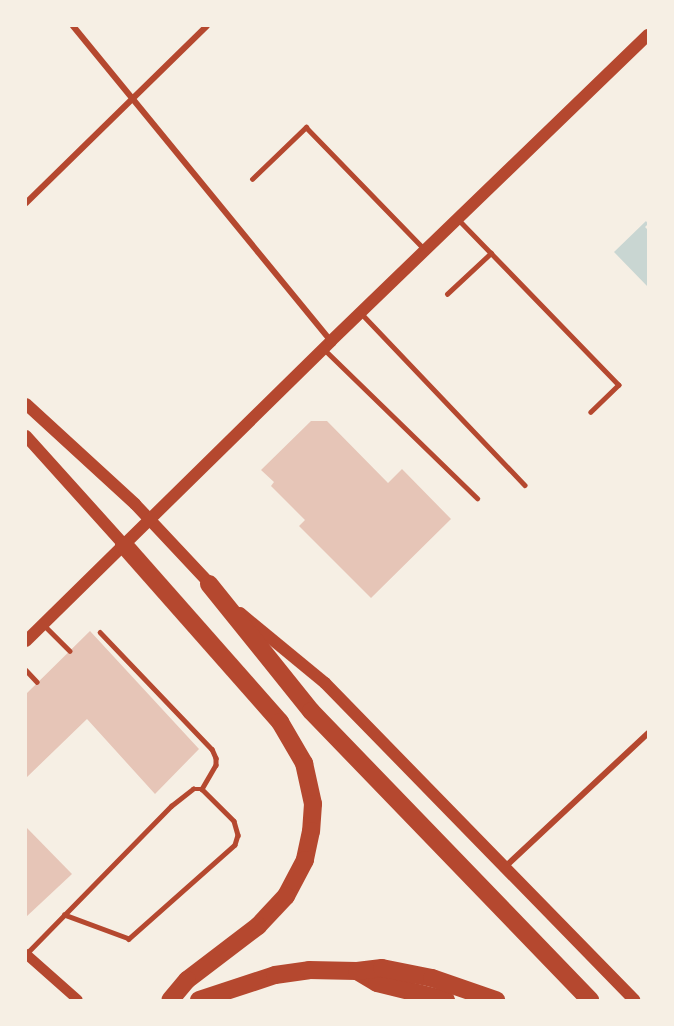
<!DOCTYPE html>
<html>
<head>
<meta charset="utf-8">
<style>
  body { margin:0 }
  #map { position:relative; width:674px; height:1026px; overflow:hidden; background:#f6efe4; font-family:"Crimson Pro",serif }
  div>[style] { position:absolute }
  .water>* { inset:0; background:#c9d6d2 }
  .building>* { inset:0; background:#e6c5b7 }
  .service>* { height:4.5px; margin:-2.25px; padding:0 2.25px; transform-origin:2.25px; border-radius:2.25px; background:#b5482f }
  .minor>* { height:6px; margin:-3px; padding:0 3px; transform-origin:3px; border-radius:3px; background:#b5482f }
  .tertiary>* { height:10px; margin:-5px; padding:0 5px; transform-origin:5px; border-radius:5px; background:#b5482f }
  .secondary>* { height:12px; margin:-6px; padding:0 6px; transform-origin:6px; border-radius:6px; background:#b5482f }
  .motorway>* { height:18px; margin:-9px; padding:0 9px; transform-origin:9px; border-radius:9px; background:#b5482f }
  span { translate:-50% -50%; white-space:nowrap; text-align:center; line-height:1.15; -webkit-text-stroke:6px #f6efe4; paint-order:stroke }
  .frame { position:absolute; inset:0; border:27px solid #f6efe4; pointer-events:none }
</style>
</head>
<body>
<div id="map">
  <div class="water">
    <i style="clip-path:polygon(646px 221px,648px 224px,645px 227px,648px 230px,648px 287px,614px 252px)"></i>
  </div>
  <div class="building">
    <i style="clip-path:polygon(311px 421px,327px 421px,388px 483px,402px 469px,451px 519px,371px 598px,299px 526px,305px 520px,271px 486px,274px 482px,261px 470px)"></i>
    <i style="clip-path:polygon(90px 631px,199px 749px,155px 794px,87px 719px,26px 778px,26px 694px)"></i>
    <i style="clip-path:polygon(26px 827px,72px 874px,26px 917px)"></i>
  </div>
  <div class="service">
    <i style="left:252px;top:179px;width:75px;rotate:-43.9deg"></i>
    <i style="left:306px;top:127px;width:171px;rotate:45.9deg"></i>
    <i style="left:460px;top:221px;width:228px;rotate:45.9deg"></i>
    <i style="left:619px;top:385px;width:39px;rotate:136deg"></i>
    <i style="left:447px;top:294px;width:60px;rotate:-43deg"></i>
    <i style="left:362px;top:314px;width:236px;rotate:46.4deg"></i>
    <i style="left:324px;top:349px;width:214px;rotate:44.2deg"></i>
    <i style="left:45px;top:626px;width:35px;rotate:45deg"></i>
    <i style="left:100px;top:632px;width:162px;rotate:46.3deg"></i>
    <i style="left:212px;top:749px;width:10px;rotate:66deg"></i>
    <i style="left:216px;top:758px;width:7px;rotate:90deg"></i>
    <i style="left:216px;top:765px;width:28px;rotate:120deg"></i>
    <i style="left:26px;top:670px;width:16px;rotate:47deg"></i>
    <i style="left:26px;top:954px;width:207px;rotate:-45.6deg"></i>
    <i style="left:171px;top:806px;width:28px;rotate:-38deg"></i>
    <i style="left:193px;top:789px;width:9px"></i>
    <i style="left:202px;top:789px;width:45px;rotate:45deg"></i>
    <i style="left:234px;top:821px;width:15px;rotate:74deg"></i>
    <i style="left:238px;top:835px;width:10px;rotate:107deg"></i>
    <i style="left:235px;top:845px;width:142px;rotate:138.4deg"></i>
    <i style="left:129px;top:939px;width:69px;rotate:-159.7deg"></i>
  </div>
  <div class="minor">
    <i style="left:73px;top:26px;width:407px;rotate:50.7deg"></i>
    <i style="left:26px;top:203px;width:253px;rotate:-44.4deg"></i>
    <i style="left:505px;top:867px;width:196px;rotate:-43.1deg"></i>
  </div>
  <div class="tertiary">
    <i style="left:26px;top:954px;width:69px;rotate:41.5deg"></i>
  </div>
  <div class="secondary">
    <i style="left:26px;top:404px;width:148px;rotate:42.5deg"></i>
    <i style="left:135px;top:504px;width:115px;rotate:46.8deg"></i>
    <i style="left:26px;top:436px;width:147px;rotate:48deg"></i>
    <i style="left:240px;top:613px;width:110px;rotate:39.5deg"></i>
    <i style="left:325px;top:683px;width:443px;rotate:45.7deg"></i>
    <i style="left:26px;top:641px;width:428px;rotate:-44.5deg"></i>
    <i style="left:331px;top:341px;width:441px;rotate:-44deg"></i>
  </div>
  <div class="motorway">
    <i style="left:124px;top:545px;width:236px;rotate:48.6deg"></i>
    <i style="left:280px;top:722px;width:48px;rotate:59.7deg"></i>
    <i style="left:304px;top:763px;width:42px;rotate:77.6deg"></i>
    <i style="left:313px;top:804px;width:27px;rotate:94deg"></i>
    <i style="left:311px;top:831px;width:30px;rotate:102deg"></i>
    <i style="left:305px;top:860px;width:41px;rotate:117.8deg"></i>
    <i style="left:286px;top:896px;width:41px;rotate:133deg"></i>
    <i style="left:258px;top:926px;width:89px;rotate:142.7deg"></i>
    <i style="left:187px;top:980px;width:26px;rotate:130deg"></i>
    <i style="left:209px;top:584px;width:163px;rotate:51.2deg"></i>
    <i style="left:311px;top:711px;width:402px;rotate:46deg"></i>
    <i style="left:357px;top:971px;width:23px;rotate:31deg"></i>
    <i style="left:377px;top:983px;width:71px;rotate:13.8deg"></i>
    <i style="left:199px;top:1000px;width:80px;rotate:-18.2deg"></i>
    <i style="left:275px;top:975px;width:34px;rotate:-8deg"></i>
    <i style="left:309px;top:970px;width:48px;rotate:1.2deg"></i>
    <i style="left:357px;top:971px;width:25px;rotate:-7deg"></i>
    <i style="left:382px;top:968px;width:51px;rotate:11.3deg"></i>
    <i style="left:432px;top:978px;width:68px;rotate:19deg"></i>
  </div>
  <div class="frame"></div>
</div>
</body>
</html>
